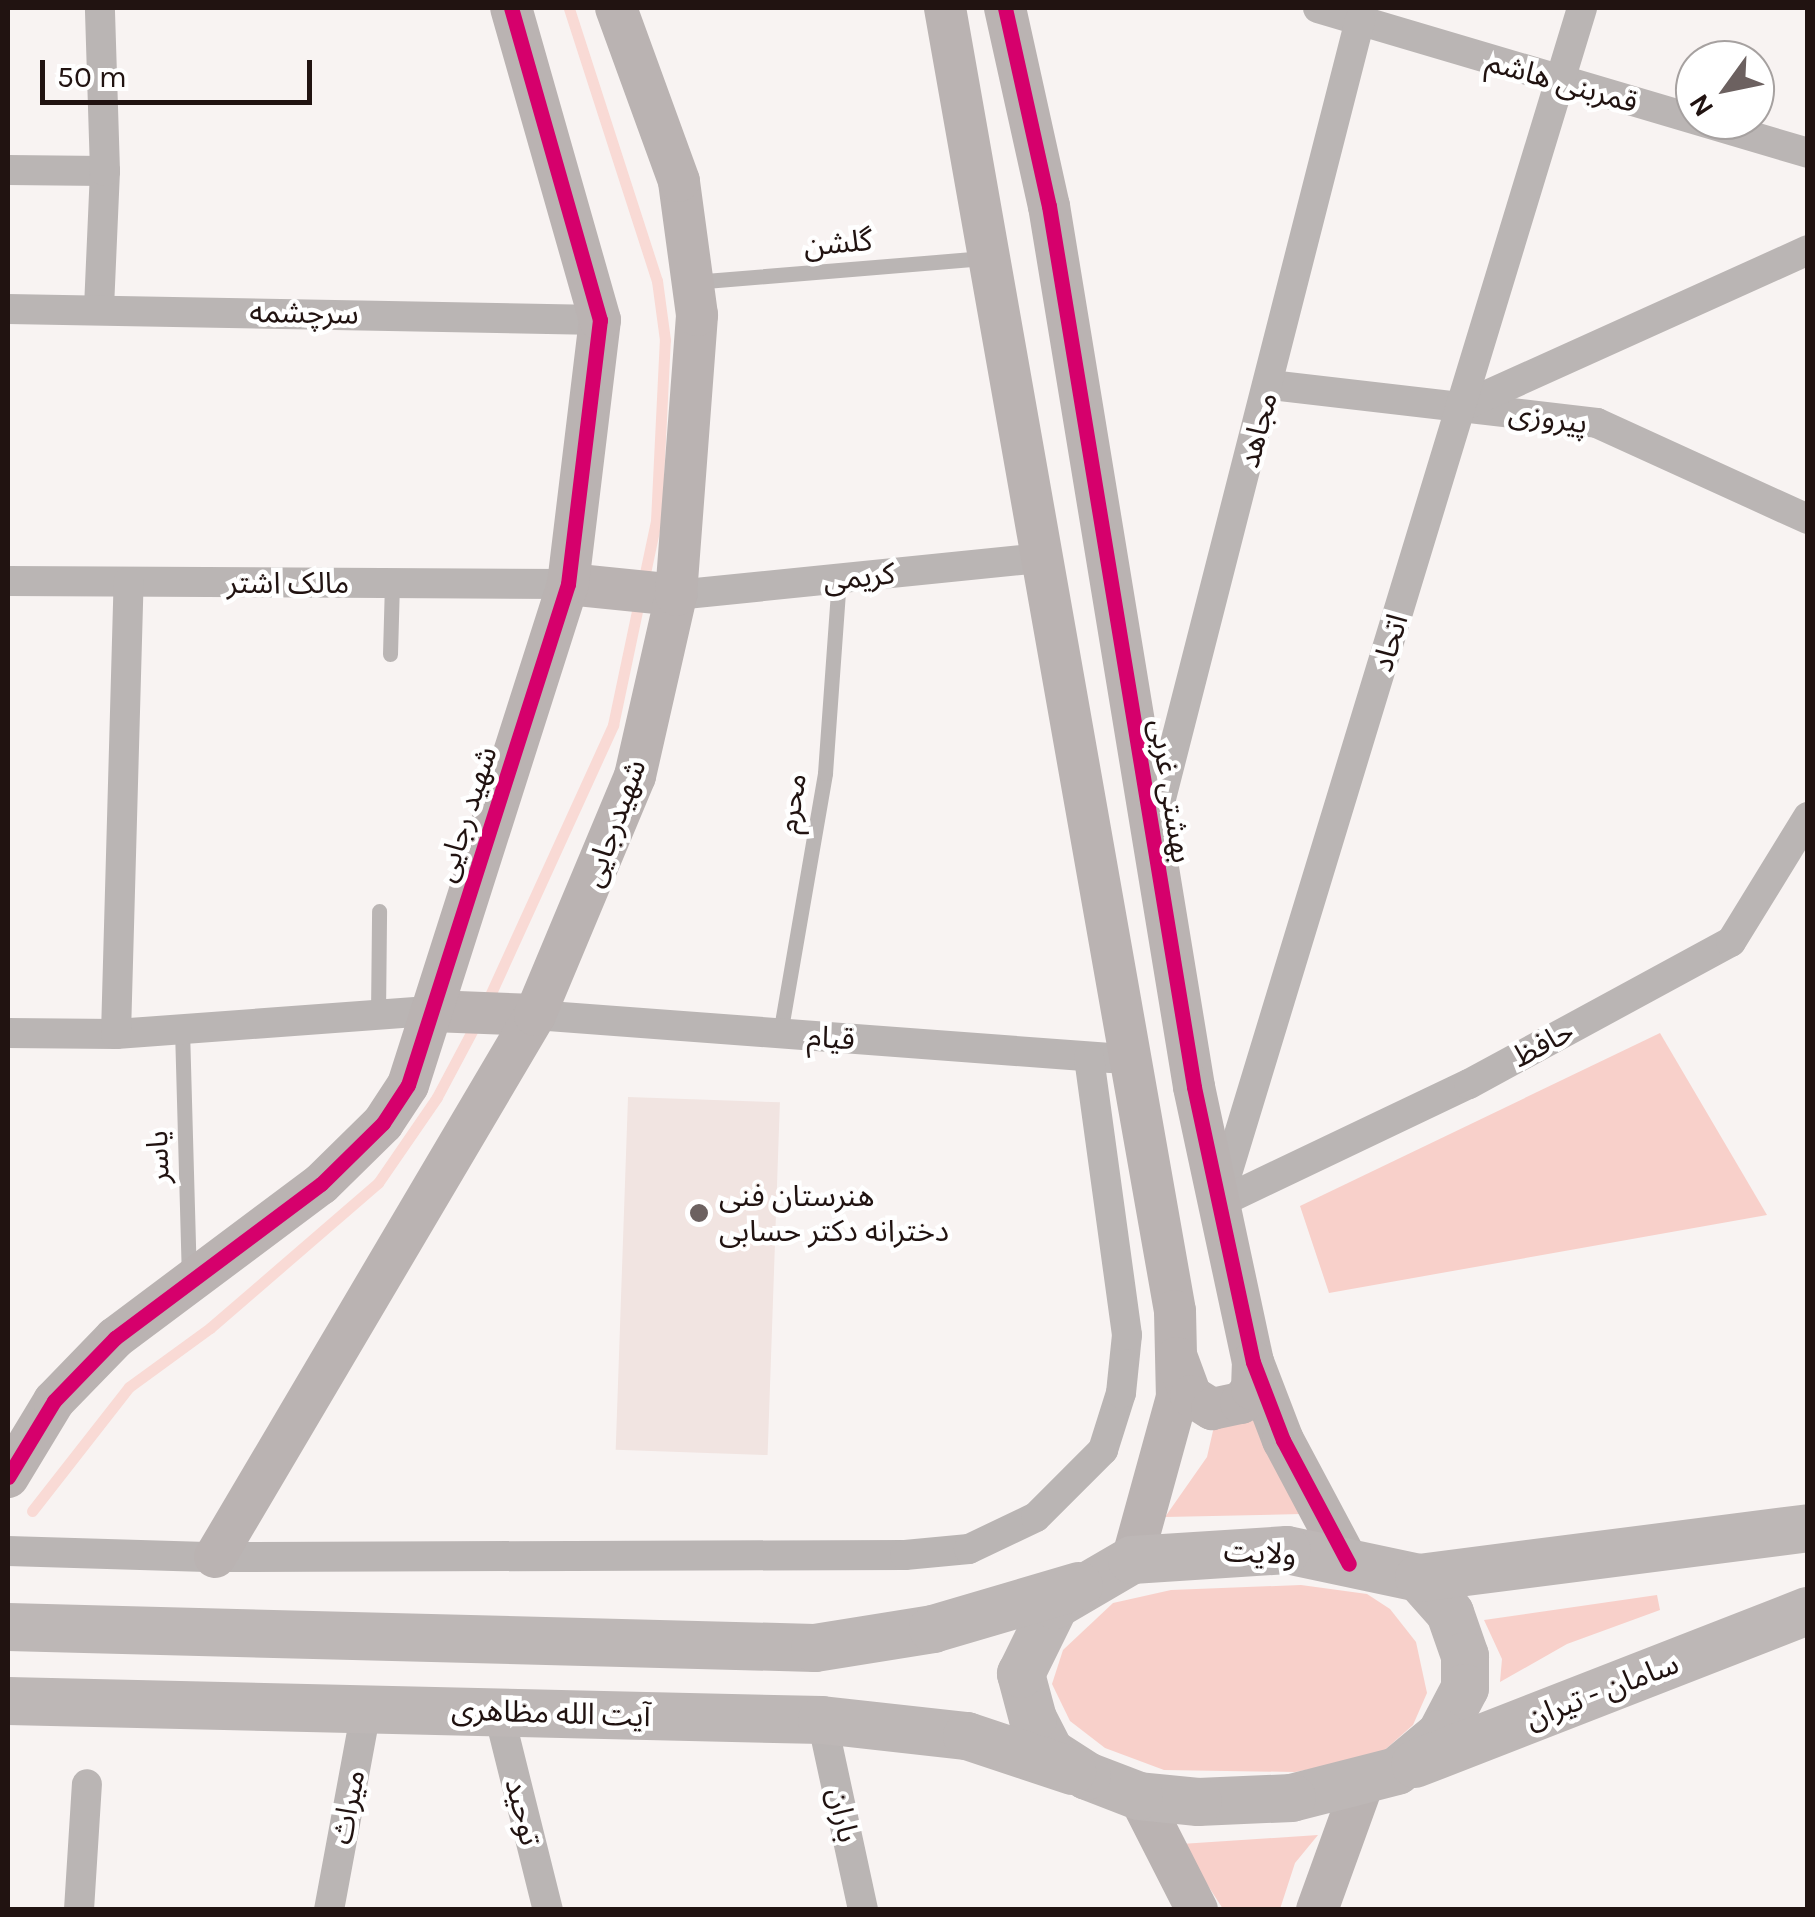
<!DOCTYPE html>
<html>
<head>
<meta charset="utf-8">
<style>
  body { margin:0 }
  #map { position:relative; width:1815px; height:1917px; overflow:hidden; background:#f8f3f2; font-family:Karla,"Noto Sans Arabic",sans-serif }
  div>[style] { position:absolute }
  .built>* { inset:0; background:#f1e4e1; transform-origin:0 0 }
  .green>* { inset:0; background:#f8d0ca }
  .stream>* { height:11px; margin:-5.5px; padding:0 5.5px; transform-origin:5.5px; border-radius:5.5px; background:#f9dad5 }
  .lane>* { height:15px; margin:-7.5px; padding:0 7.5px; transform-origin:7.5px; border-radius:7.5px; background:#bab5b4 }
  .street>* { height:30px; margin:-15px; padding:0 15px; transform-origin:15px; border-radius:15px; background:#bab5b4 }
  .secondary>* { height:42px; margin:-21px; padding:0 21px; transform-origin:21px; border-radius:21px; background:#bab3b2 }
  .primary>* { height:48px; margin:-24px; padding:0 24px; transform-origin:24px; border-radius:24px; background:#bdb7b6 }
  .cycleway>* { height:15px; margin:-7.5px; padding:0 7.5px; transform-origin:7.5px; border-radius:7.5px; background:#d6006c }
  .dots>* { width:28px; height:28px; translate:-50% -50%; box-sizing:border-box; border:5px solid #fff; border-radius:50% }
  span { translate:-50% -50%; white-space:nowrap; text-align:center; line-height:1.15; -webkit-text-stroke:9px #fff; paint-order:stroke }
  .street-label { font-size:30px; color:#211311 }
  .poi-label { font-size:30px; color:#211311 }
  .left { translate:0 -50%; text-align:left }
  .frame { position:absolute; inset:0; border:10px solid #211311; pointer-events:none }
  .north { position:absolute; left:1675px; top:40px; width:100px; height:100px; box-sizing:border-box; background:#fff; border:2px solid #a6a1a0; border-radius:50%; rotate:237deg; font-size:28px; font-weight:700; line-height:40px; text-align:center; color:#211311 }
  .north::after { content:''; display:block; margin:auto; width:35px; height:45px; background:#6c6160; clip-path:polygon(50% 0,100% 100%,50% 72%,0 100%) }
  .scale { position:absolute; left:40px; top:60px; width:272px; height:45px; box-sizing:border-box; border:5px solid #211311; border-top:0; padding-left:12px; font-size:30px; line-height:35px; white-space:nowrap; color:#211311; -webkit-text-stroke:8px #fff; paint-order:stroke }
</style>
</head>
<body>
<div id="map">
  <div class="built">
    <i style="left:628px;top:1097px;width:152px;height:353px;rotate:2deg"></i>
  </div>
  <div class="green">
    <i style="clip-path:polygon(1660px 1033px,1767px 1215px,1329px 1293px,1300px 1206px)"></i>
    <i style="clip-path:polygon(1259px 1415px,1301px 1514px,1165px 1517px,1207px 1457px,1215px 1422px)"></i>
    <i style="clip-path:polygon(1301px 1585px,1367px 1594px,1390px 1609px,1416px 1642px,1427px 1693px,1413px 1725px,1378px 1756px,1295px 1772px,1164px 1770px,1105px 1748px,1070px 1721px,1052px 1684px,1063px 1650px,1113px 1603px,1171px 1590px)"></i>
    <i style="clip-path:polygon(1657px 1595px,1660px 1610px,1567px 1644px,1500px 1682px,1502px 1659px,1484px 1620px)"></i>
    <i style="clip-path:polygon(1318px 1835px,1295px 1863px,1280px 1909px,1223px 1909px,1181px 1844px)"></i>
  </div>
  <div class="stream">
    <i style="left:486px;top:1004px;width:307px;rotate:-65.5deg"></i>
    <i style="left:613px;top:725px;width:208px;rotate:-78.1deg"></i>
    <i style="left:656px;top:521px;width:181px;rotate:-87.2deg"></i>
    <i style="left:665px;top:340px;width:60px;rotate:-97.7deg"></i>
    <i style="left:657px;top:281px;width:287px;rotate:-107.9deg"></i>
    <i style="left:32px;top:1511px;width:157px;rotate:-52deg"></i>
    <i style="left:129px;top:1387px;width:100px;rotate:-36.1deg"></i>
    <i style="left:210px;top:1328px;width:222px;rotate:-40.8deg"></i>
    <i style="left:378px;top:1183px;width:104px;rotate:-55.5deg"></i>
    <i style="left:437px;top:1097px;width:87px;rotate:-62deg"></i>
  </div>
  <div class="lane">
    <i style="left:693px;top:282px;width:292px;rotate:-4.7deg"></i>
    <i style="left:390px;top:654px;width:71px;rotate:-88.4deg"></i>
    <i style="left:378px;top:1015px;width:104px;rotate:-89.4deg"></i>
    <i style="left:182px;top:1029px;width:246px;rotate:88.4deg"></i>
    <i style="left:780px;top:1034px;width:265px;rotate:-80.2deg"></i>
    <i style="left:825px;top:773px;width:195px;rotate:-85.9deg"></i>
  </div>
  <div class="street">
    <i style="left:1318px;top:8px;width:511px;rotate:16.48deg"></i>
    <i style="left:8px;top:170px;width:97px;rotate:0.6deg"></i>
    <i style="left:99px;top:308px;width:137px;rotate:-87.5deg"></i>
    <i style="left:105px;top:171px;width:163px;rotate:-91.8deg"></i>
    <i style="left:8px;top:309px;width:592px;rotate:1.06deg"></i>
    <i style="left:1270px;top:385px;width:329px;rotate:6.6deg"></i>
    <i style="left:1597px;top:423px;width:232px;rotate:24.5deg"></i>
    <i style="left:1465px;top:405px;width:376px;rotate:-24.3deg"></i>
    <i style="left:8px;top:581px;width:560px;rotate:0.31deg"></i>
    <i style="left:676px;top:595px;width:369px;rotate:-5.8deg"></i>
    <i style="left:1155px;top:822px;width:828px;rotate:-75.66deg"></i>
    <i style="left:535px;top:1015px;width:577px;rotate:4.28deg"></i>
    <i style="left:8px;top:1033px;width:108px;rotate:0.5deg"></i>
    <i style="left:116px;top:1034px;width:317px;rotate:-4.2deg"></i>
    <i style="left:116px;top:1034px;width:452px;rotate:-88.4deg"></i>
    <i style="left:1219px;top:1200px;width:1246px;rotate:-73.06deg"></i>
    <i style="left:1219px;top:1203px;width:277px;rotate:-25.5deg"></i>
    <i style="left:1469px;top:1084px;width:298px;rotate:-28.5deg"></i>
    <i style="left:1731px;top:942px;width:147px;rotate:-58.4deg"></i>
    <i style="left:8px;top:1551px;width:207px;rotate:1.7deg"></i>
    <i style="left:215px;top:1557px;width:690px;rotate:-0.17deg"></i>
    <i style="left:905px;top:1555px;width:64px;rotate:-5.4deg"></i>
    <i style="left:969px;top:1549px;width:74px;rotate:-25.5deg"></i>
    <i style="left:1036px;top:1517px;width:95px;rotate:-45deg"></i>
    <i style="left:1103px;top:1450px;width:60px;rotate:-72.5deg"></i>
    <i style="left:1121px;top:1393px;width:58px;rotate:-84.1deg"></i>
    <i style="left:1127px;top:1335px;width:280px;rotate:-97.8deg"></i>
    <i style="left:499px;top:1714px;width:202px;rotate:76deg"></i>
    <i style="left:822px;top:1720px;width:194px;rotate:77.8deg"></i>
    <i style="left:79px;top:1910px;width:126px;rotate:-86.4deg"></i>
    <i style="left:329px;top:1910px;width:208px;rotate:-79.5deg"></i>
  </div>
  <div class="secondary">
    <i style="left:945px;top:8px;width:1323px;rotate:79.99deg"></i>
    <i style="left:1175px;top:1311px;width:86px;rotate:88.7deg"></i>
    <i style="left:1177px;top:1397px;width:169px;rotate:105.4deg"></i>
    <i style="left:1005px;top:8px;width:203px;rotate:77.5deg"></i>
    <i style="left:1049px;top:206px;width:893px;rotate:80.65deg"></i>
    <i style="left:1194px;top:1087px;width:281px;rotate:77.9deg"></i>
    <i style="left:1253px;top:1362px;width:84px;rotate:69deg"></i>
    <i style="left:1283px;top:1440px;width:140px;rotate:62deg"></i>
    <i style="left:568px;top:584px;width:109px;rotate:5.8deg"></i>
    <i style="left:432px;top:1011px;width:103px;rotate:2.2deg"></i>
    <i style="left:1177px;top:1358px;width:40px;rotate:69.8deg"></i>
    <i style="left:1191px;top:1396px;width:25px;rotate:32deg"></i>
    <i style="left:1212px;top:1409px;width:30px;rotate:-12deg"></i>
    <i style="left:1241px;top:1403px;width:18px;rotate:-52deg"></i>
    <i style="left:1252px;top:1389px;width:27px;rotate:-88deg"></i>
    <i style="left:8px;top:1477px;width:89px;rotate:-58.8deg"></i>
    <i style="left:54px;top:1401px;width:88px;rotate:-45.9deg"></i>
    <i style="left:115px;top:1338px;width:257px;rotate:-36.8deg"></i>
    <i style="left:321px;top:1184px;width:87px;rotate:-44.5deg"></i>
    <i style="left:383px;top:1123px;width:45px;rotate:-56.7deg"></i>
    <i style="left:408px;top:1085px;width:526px;rotate:-72.29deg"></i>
    <i style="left:568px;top:584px;width:266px;rotate:-83.1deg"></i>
    <i style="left:600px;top:320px;width:324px;rotate:-105.9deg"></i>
    <i style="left:215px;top:1557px;width:629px;rotate:-59.44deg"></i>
    <i style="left:535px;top:1015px;width:259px;rotate:-67.3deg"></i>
    <i style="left:635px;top:776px;width:186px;rotate:-77.2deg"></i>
    <i style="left:676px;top:595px;width:281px;rotate:-85.7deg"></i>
    <i style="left:697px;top:315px;width:135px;rotate:-97.7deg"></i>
    <i style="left:679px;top:181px;width:184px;rotate:-110deg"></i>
    <i style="left:1139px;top:1796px;width:128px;rotate:63deg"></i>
    <i style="left:1317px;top:1910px;width:138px;rotate:-70.1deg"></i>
  </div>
  <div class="primary">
    <i style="left:1287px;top:1550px;width:135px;rotate:12deg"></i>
    <i style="left:1419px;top:1578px;width:47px;rotate:48.5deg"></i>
    <i style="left:1450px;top:1613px;width:46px;rotate:70.8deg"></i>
    <i style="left:1465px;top:1656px;width:32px;rotate:90deg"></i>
    <i style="left:1465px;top:1688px;width:52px;rotate:117.6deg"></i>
    <i style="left:1441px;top:1734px;width:57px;rotate:139.9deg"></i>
    <i style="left:1397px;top:1771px;width:108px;rotate:165.6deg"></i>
    <i style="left:1292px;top:1798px;width:94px;rotate:177.6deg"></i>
    <i style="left:1198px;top:1802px;width:59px;rotate:-174.2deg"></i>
    <i style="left:1139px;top:1796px;width:56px;rotate:-159deg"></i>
    <i style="left:1087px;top:1776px;width:44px;rotate:-147deg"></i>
    <i style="left:1050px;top:1752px;width:37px;rotate:-117deg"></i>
    <i style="left:1033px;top:1719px;width:47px;rotate:-104.9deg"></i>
    <i style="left:1021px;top:1674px;width:77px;rotate:-63.8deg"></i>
    <i style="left:1055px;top:1605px;width:89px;rotate:-30.3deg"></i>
    <i style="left:1132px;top:1560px;width:155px;rotate:-3.7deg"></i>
    <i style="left:1419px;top:1578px;width:392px;rotate:-7.3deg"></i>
    <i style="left:8px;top:1627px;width:807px;rotate:1.49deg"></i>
    <i style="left:815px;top:1648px;width:120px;rotate:-9.1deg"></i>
    <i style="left:933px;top:1629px;width:152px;rotate:-16.4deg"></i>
    <i style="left:8px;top:1701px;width:814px;rotate:1.34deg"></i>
    <i style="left:822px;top:1720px;width:146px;rotate:6.3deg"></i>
    <i style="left:967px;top:1736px;width:111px;rotate:18.4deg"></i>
    <i style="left:1415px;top:1764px;width:422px;rotate:-21.3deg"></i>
  </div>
  <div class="cycleway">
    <i style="left:1005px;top:8px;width:203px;rotate:77.5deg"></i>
    <i style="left:1049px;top:206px;width:893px;rotate:80.65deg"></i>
    <i style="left:1194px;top:1087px;width:281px;rotate:77.9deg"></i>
    <i style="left:1253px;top:1362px;width:84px;rotate:69deg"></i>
    <i style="left:1283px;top:1440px;width:140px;rotate:62deg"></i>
    <i style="left:8px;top:1477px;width:89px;rotate:-58.8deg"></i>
    <i style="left:54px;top:1401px;width:88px;rotate:-45.9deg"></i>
    <i style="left:115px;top:1338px;width:257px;rotate:-36.8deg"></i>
    <i style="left:321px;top:1184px;width:87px;rotate:-44.5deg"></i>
    <i style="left:383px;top:1123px;width:45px;rotate:-56.7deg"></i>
    <i style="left:408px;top:1085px;width:526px;rotate:-72.29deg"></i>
    <i style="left:568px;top:584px;width:266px;rotate:-83.1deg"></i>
    <i style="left:600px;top:320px;width:324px;rotate:-105.9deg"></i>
  </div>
  <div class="dots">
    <i style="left:699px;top:1213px;background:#6c6160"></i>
  </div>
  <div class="street-label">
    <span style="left:1562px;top:82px;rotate:16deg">قمربنی هاشم</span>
    <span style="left:838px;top:243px;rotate:-5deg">گلشن</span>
    <span style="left:304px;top:313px;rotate:1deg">سرچشمه</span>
    <span style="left:1548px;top:418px;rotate:8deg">پیروزی</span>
    <span style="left:1258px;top:430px;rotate:-75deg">مجاهد</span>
    <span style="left:859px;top:577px;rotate:-6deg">کریمی</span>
    <span style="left:288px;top:583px">مالک اشتر</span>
    <span style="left:1390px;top:643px;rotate:-73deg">اتحاد</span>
    <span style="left:1171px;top:791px;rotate:81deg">بهشتی غربی</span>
    <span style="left:792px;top:803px;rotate:-81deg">محرم</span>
    <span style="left:466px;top:814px;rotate:-72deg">شهید رجایی</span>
    <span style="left:614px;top:823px;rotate:-70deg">شهیدرجایی</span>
    <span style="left:831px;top:1038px;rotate:4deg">قیام</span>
    <span style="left:1543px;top:1044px;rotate:-28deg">حافظ</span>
    <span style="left:158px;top:1157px;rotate:-92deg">یاسر</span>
    <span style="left:1260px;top:1553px;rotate:3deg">ولایت</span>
    <span style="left:1602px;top:1691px;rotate:-21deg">سامان - تیران</span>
    <span style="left:551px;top:1713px;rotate:2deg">آیت الله مظاهری</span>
    <span style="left:348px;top:1807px;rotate:-79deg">میراث</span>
    <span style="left:523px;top:1812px;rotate:76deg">توحید</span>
    <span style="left:843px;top:1815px;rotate:78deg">باران</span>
  </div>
  <div class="poi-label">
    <span class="left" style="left:719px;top:1213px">هنرستان فنی<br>دخترانه دکتر حسابی</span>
  </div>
  <div class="frame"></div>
  <div class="north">N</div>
  <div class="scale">50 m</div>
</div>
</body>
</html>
